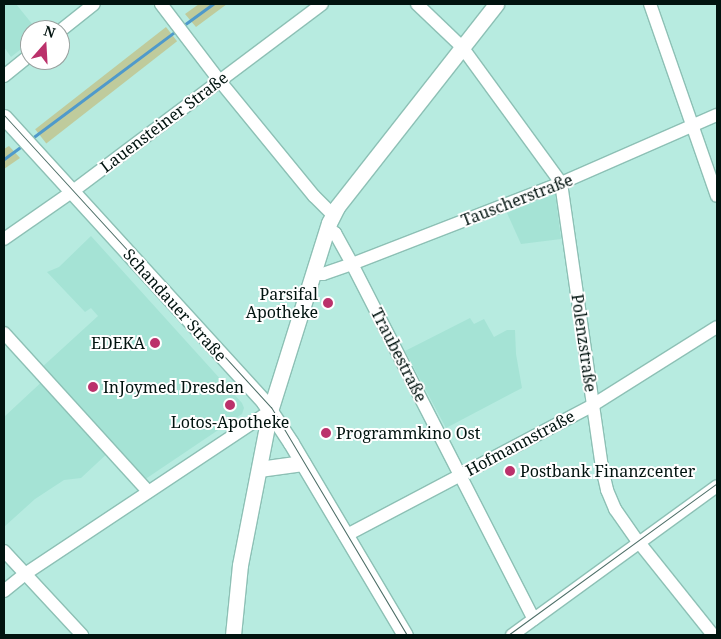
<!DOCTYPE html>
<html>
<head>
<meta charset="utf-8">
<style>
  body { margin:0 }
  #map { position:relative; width:721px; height:639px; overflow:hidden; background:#b7ebe0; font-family:"Noto Serif",serif }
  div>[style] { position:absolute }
  .built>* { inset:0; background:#a5e3d5 }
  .green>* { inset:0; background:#bfcb9c; transform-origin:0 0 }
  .stream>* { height:2.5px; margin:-1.25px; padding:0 1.25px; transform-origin:1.25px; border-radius:1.25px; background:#4f9acb }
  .roads { filter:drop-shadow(1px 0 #8dc0b5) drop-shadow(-1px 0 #8dc0b5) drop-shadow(0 1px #8dc0b5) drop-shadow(0 -1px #8dc0b5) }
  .minor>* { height:12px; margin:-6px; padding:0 6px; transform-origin:6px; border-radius:6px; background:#fff }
  .major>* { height:15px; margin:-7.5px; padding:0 7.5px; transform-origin:7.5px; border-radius:7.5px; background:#fff }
  .tram>* { height:1px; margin:-0.5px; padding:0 0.5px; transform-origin:0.5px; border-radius:0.5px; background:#4d6e67 }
  .dots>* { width:14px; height:14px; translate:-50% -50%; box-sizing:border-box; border:2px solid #fff; border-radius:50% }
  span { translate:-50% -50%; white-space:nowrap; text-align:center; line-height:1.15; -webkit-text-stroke:4px #fff; paint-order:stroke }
  .street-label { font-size:16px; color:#01130f }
  .poi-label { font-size:16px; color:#01130f }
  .right { translate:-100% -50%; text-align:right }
  .left { translate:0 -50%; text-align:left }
  .frame { position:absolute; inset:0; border:5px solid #01130f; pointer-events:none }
  .north { position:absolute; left:20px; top:20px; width:50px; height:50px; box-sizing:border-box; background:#fff; border:1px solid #99a19f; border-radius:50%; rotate:19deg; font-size:14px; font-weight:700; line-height:20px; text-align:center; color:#01130f }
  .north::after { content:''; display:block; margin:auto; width:18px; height:22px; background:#bb316b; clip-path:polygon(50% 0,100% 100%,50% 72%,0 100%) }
</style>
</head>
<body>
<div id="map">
  <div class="built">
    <i style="clip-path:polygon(5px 4px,16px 4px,37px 30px,30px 30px,30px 42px,11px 57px,4px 47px)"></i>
    <i style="clip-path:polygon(555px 192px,561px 239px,521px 244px,507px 213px)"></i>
    <i style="clip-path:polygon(91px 236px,242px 403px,244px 408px,242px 414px,141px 482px,111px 450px,81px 478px,64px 480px,35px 499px,4px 527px,4px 417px,47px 377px,40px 369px,98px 316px,91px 308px,85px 312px,47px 272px,59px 267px)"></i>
    <i style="clip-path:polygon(470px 318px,474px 324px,484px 319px,494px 337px,507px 330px,515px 330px,516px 354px,522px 388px,446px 428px,405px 351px)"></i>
  </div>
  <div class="green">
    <i style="clip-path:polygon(199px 4px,227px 4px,196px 27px,185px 14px)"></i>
    <i style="left:166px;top:27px;width:18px;height:166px;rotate:52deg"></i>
    <i style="clip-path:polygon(9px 146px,20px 158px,4px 169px,4px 149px)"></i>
  </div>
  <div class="stream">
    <i style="left:184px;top:25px;width:36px;rotate:-36deg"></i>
    <i style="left:31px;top:139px;width:182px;rotate:-36.7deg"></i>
    <i style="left:4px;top:159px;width:24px;rotate:-36deg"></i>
  </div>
  <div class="roads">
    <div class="minor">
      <i style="left:161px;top:4px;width:96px;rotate:52.7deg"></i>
      <i style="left:219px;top:80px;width:150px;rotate:50.7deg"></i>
      <i style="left:314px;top:196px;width:27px;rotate:45deg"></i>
      <i style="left:417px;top:4px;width:62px;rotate:43.7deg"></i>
      <i style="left:462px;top:47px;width:168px;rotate:53.9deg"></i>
      <i style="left:561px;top:183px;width:288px;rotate:81.8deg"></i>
      <i style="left:602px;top:468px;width:23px;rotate:77deg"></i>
      <i style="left:607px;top:490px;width:21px;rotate:67deg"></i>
      <i style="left:615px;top:509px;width:38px;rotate:55deg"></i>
      <i style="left:637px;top:540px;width:122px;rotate:51.3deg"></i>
      <i style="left:650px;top:4px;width:203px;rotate:70.8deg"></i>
      <i style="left:60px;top:31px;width:43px;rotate:-38.5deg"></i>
      <i style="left:4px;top:76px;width:33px;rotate:-39deg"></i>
      <i style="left:328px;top:228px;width:9px;rotate:36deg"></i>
      <i style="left:335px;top:233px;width:35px;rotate:61deg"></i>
      <i style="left:352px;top:264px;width:399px;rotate:62.9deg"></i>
      <i style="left:4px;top:239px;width:84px;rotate:-34.8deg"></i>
      <i style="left:73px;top:191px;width:311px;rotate:-36.9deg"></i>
      <i style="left:314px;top:274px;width:9px"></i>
      <i style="left:323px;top:274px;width:31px;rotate:-19deg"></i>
      <i style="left:352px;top:264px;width:224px;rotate:-21.2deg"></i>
      <i style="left:561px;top:183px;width:170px;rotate:-23.6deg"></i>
      <i style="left:4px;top:333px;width:214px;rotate:47.7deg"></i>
      <i style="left:345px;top:536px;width:280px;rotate:-27.8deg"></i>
      <i style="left:593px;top:405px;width:146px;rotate:-32.2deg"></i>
      <i style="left:4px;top:551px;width:115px;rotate:47.1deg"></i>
      <i style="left:4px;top:591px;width:27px;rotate:-39deg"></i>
      <i style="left:25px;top:574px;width:294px;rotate:-33.6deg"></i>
      <i style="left:512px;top:635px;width:253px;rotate:-36deg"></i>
    </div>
    <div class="major">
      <i style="left:4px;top:117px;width:386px;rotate:47.6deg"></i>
      <i style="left:264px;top:402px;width:49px;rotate:56.6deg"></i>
      <i style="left:291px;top:443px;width:223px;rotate:59.3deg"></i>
      <i style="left:259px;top:469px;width:44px;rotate:-7.8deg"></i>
      <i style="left:233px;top:635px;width:70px;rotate:-84.3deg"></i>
      <i style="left:240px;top:565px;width:157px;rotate:-79deg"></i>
      <i style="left:270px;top:411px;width:197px;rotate:-72.6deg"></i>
      <i style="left:329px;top:223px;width:18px;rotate:-63deg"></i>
      <i style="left:337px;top:207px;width:258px;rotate:-51.9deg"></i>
    </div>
  </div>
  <div class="tram">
    <i style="left:4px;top:115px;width:396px;rotate:47.6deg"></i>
    <i style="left:271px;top:407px;width:265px;rotate:59.2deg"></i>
    <i style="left:508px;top:635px;width:258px;rotate:-36deg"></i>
  </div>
  <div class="dots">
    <i style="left:328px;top:303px;background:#bb316b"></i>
    <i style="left:155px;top:343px;background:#bb316b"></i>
    <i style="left:93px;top:387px;background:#bb316b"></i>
    <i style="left:230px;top:405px;background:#bb316b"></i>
    <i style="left:326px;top:433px;background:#bb316b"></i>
    <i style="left:510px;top:471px;background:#bb316b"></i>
  </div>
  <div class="street-label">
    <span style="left:164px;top:122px;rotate:-37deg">Lauensteiner Straße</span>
    <span style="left:517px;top:200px;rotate:-21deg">Tauscherstraße</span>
    <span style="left:175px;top:305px;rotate:48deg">Schandauer Straße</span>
    <span style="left:584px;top:343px;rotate:82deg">Polenzstraße</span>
    <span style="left:399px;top:355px;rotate:63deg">Traubestraße</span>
    <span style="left:520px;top:443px;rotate:-28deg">Hofmannstraße</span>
  </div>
  <div class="poi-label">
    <span class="right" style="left:318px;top:303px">Parsifal<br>Apotheke</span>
    <span class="right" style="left:145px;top:343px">EDEKA</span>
    <span class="left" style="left:103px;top:387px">InJoymed Dresden</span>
    <span style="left:230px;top:422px">Lotos-Apotheke</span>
    <span class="left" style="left:336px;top:433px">Programmkino Ost</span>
    <span class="left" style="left:520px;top:471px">Postbank Finanzcenter</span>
  </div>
  <div class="frame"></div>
  <div class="north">N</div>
</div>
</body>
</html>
